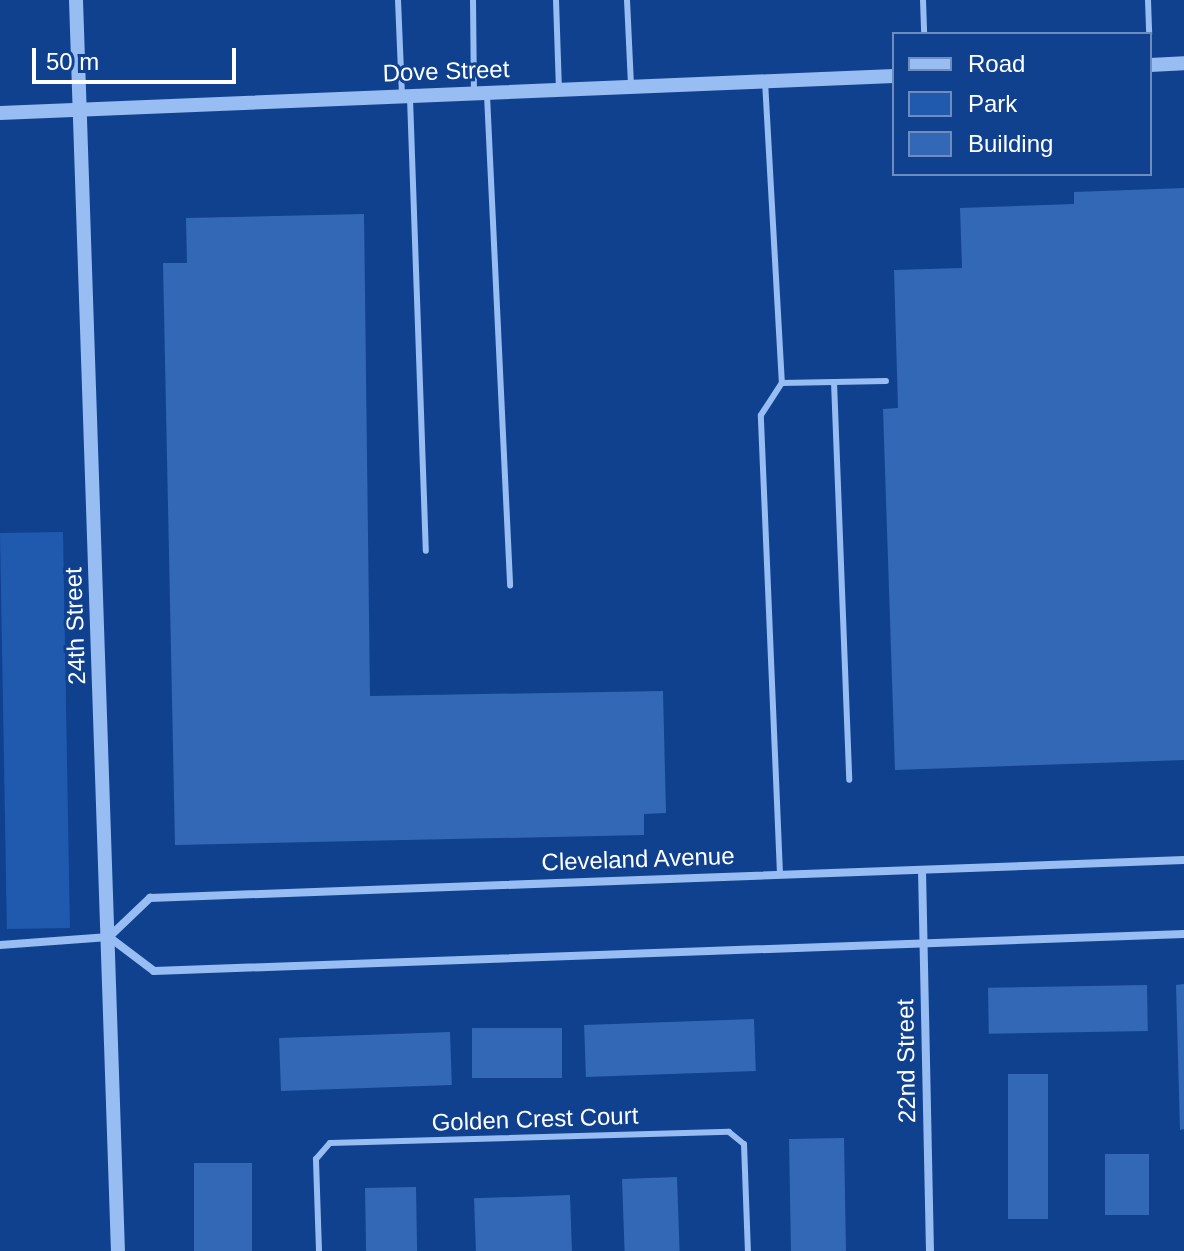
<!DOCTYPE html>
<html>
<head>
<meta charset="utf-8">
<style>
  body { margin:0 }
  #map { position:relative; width:1184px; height:1251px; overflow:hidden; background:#0f418f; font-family:Helvetica,sans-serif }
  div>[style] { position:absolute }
  .green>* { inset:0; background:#205aaf; transform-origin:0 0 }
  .building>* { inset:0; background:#3368b7; transform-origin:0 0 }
  .service>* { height:6px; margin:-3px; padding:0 3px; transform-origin:3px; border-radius:3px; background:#97bdf3 }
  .minor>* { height:8px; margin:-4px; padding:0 4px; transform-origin:4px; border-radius:4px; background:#97bdf3 }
  .tertiary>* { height:14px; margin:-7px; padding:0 7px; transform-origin:7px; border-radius:7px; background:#97bdf3 }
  span { translate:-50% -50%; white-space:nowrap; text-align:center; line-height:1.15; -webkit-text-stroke:6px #0f418f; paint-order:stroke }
  .street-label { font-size:24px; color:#fff }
  .legend { position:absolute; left:892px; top:32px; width:260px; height:144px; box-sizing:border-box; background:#0f418f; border:2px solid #6f8dbc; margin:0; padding:10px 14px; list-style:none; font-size:24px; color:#fff }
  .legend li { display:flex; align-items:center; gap:16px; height:40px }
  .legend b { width:40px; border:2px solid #6f8dbc }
  .scale { position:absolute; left:32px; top:48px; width:204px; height:36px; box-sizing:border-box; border:4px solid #fff; border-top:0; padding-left:10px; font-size:24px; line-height:28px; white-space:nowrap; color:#fff; -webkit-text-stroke:6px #0f418f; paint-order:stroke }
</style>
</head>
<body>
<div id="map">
  <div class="green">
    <i style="left:63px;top:532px;width:396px;height:63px;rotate:89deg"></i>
  </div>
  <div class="building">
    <i style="clip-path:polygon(1184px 188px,1184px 760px,895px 770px,883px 409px,898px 408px,894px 270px,962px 268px,960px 208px,1074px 204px,1074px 192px)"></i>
    <i style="clip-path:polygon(364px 214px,370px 696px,663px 691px,666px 813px,644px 814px,644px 835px,175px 845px,163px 263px,187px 263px,186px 218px)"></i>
    <i style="clip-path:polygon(1184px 984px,1184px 1129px,1180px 1130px,1176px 985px)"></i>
    <i style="left:1147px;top:985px;width:46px;height:159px;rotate:89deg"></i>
    <i style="left:754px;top:1019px;width:52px;height:170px;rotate:88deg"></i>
    <i style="left:472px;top:1028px;width:90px;height:50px"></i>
    <i style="left:450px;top:1032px;width:53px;height:171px;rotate:88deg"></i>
    <i style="left:1008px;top:1074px;width:40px;height:145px"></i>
    <i style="left:844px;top:1138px;width:113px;height:55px;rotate:89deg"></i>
    <i style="left:1105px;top:1154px;width:44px;height:61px"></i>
    <i style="left:194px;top:1163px;width:58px;height:88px"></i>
    <i style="left:677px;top:1177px;width:74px;height:55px;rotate:88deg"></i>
    <i style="left:416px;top:1187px;width:64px;height:51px;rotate:89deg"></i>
    <i style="left:570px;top:1195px;width:56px;height:96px;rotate:88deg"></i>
  </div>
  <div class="service">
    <i style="left:398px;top:0;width:95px;rotate:87.6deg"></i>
    <i style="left:473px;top:0;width:91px;rotate:89.4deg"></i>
    <i style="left:556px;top:0;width:89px;rotate:88.1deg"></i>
    <i style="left:627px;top:0;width:84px;rotate:87.3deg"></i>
    <i style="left:923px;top:0;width:34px;rotate:88deg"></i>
    <i style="left:1148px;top:0;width:34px;rotate:88deg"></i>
    <i style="left:765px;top:81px;width:302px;rotate:86.8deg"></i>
    <i style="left:782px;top:383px;width:104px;rotate:-1.1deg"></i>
    <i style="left:487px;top:95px;width:491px;rotate:87.3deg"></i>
    <i style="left:410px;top:98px;width:453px;rotate:88deg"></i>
    <i style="left:834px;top:382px;width:398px;rotate:87.8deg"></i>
    <i style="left:780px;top:874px;width:459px;rotate:-92.4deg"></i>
    <i style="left:761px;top:415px;width:38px;rotate:-57deg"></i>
    <i style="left:319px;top:1251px;width:92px;rotate:-91.9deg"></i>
    <i style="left:316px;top:1159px;width:21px;rotate:-49deg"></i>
    <i style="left:330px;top:1143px;width:399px;rotate:-1.6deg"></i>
    <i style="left:729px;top:1132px;width:19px;rotate:39deg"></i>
    <i style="left:744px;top:1144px;width:107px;rotate:87.9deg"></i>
  </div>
  <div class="minor">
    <i style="left:922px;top:870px;width:381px;rotate:88.8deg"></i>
    <i style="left:109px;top:937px;width:56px;rotate:37.1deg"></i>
    <i style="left:154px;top:971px;width:1031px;rotate:-2.06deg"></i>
    <i style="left:0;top:945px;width:109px;rotate:-4.2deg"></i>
    <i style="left:109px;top:937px;width:57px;rotate:-43.6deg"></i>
    <i style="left:150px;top:898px;width:1035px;rotate:-2.1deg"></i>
  </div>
  <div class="tertiary">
    <i style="left:76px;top:0;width:1252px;rotate:88.08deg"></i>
    <i style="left:1150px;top:65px;width:34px;rotate:-3deg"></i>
    <i style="left:0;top:113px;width:895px;rotate:-2.37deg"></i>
  </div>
  <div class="street-label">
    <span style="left:446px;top:71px;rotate:-2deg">Dove Street</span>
    <span style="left:75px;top:626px;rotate:-92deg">24th Street</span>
    <span style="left:638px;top:859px;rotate:-2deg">Cleveland Avenue</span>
    <span style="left:906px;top:1061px;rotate:-91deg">22nd Street</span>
    <span style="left:535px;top:1119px;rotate:-2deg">Golden Crest Court</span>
  </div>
  <ul class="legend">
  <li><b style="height:10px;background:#97bdf3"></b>Road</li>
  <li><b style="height:22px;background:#205aaf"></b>Park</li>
  <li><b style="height:22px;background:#3368b7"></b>Building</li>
  </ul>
  <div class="scale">50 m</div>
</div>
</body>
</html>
